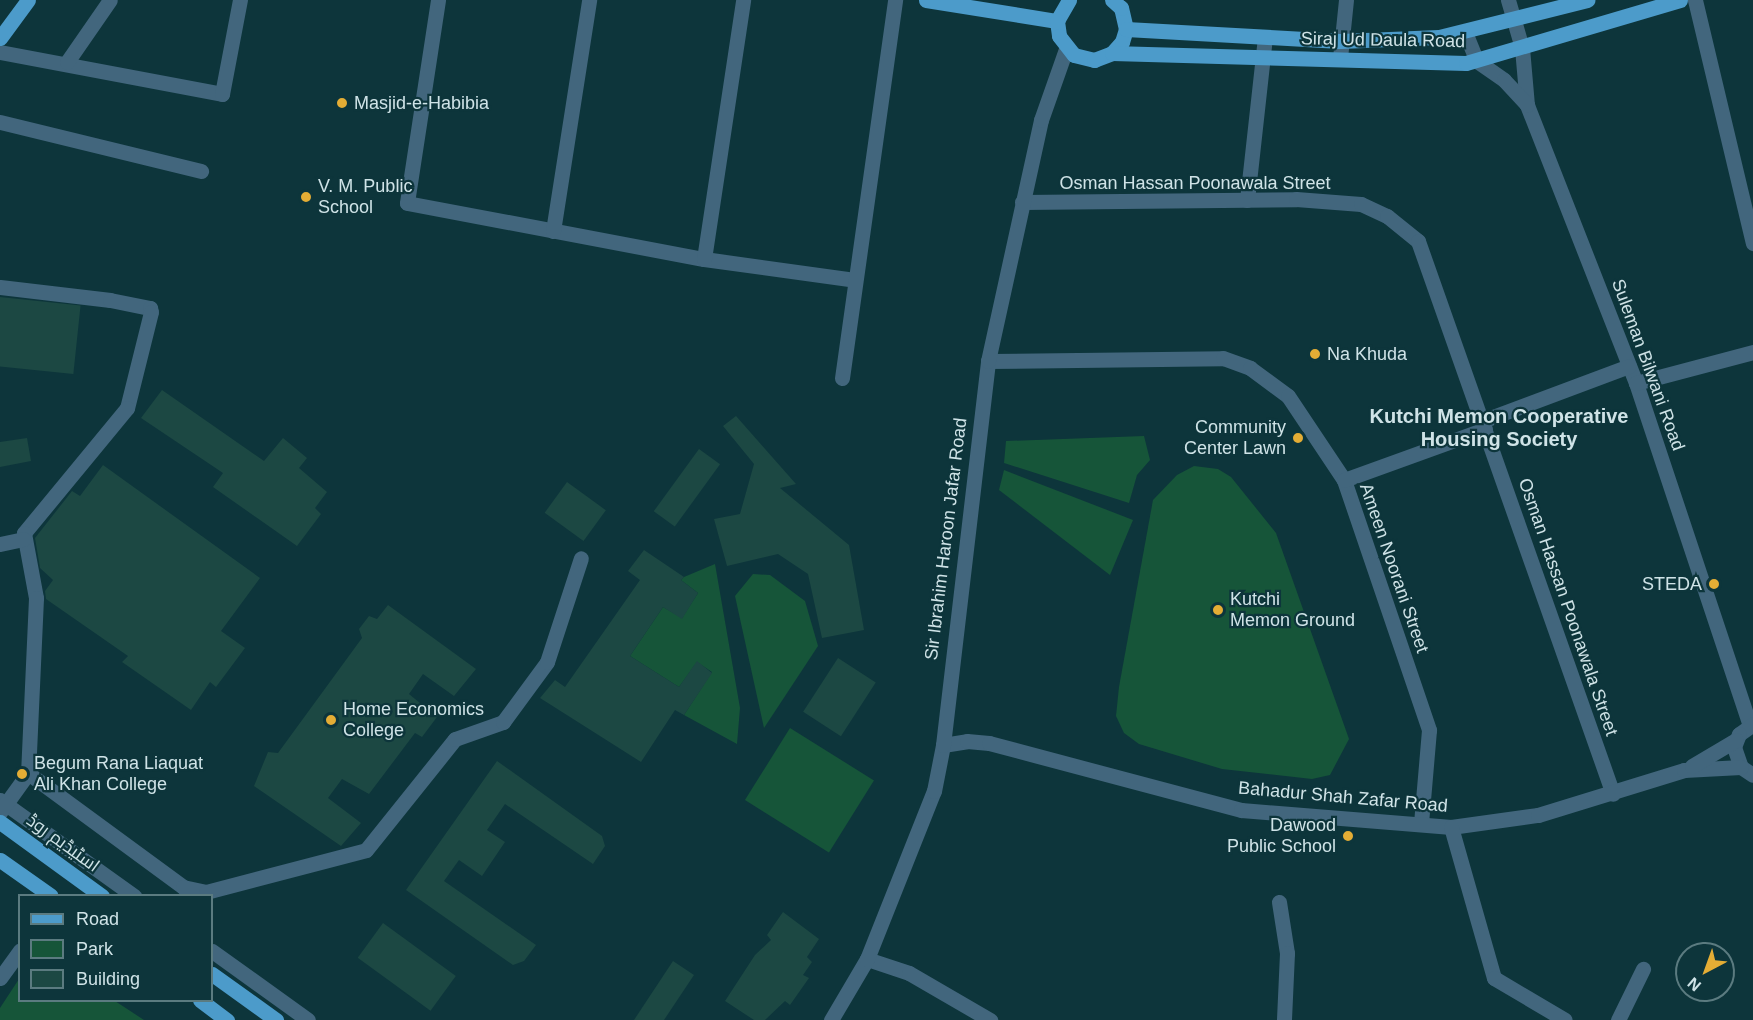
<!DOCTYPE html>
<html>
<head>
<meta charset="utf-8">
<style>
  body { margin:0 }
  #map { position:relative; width:1753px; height:1020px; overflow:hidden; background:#0d353b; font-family:Arial,Cairo,sans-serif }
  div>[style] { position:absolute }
  .green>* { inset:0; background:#165539; transform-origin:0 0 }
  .building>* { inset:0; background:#1c4843; transform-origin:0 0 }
  .minor>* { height:15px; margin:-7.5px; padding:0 7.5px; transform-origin:7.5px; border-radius:7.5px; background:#42667d }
  .major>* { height:15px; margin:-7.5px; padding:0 7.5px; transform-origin:7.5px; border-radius:7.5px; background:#4c9bca }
  .dots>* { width:16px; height:16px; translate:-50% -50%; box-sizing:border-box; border:3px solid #0d353b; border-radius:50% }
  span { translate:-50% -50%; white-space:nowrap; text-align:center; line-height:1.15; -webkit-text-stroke:4.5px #0d353b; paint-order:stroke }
  .street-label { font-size:18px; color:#cfe3e7 }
  .poi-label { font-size:18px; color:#cfe3e7 }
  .left { translate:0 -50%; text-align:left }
  .right { translate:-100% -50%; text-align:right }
  .neighbourhood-label { font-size:20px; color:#cfe3e7; font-weight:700 }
  .legend { position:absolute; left:18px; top:894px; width:195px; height:108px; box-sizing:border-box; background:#0d353b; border:2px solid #5b7b80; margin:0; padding:8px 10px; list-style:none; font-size:18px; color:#cfe3e7 }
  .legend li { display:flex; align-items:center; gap:12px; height:30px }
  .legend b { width:30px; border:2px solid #5b7b80 }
  .north { position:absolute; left:1675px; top:942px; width:60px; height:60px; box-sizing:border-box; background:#0d353b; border:2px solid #5b7b80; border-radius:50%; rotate:221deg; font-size:16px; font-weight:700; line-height:24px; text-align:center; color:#cfe3e7 }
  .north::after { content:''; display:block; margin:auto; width:21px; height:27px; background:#e4ad35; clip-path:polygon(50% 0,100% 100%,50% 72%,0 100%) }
</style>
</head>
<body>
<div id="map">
  <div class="green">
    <i style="clip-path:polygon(1144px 436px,1150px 460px,1137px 475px,1129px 503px,1004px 463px,1006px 441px)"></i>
    <i style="clip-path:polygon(1194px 466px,1218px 469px,1231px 477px,1276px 533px,1349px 739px,1330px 775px,1312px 779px,1222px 769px,1139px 744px,1124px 733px,1116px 716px,1119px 687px,1153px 500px,1177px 475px)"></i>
    <i style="clip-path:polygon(1004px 470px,1133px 520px,1110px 575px,999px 490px)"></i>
    <i style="clip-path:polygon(715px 564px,740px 708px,737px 744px,684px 715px,712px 672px,697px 662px,679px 687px,630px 656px,663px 607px,682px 618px,698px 593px,681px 580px,684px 577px)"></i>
    <i style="clip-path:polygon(753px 574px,770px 575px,805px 601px,818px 646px,764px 728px,735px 596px)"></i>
    <i style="left:790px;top:728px;width:99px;height:85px;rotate:32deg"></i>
    <i style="clip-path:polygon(19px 979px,20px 1000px,115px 1001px,144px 1020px,0 1020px,0 1008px)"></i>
  </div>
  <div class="building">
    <i style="left:0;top:297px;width:81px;height:69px;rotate:6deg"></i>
    <i style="clip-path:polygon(162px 390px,264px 461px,283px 438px,307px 458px,299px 468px,327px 492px,315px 508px,321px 514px,297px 546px,213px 487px,223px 473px,141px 418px)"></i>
    <i style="clip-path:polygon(736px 416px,796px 484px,780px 488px,849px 545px,864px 630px,822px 638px,808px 574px,778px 554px,727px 566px,714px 519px,740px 514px,754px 464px,723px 426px)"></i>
    <i style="clip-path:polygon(27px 438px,31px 461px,0 467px,0 442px)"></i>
    <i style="left:699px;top:449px;width:26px;height:77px;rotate:36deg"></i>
    <i style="clip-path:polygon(103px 465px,260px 578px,221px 631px,245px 648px,216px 687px,210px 682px,191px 710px,122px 662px,128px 656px,46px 599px,45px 591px,53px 580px,40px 568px,35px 538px,72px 491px,80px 496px)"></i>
    <i style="left:567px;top:482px;width:48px;height:38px;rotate:36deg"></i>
    <i style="clip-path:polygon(644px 550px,684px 577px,681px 580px,698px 593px,682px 619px,663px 607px,630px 656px,679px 687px,697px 661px,712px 673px,684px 715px,675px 710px,641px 762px,540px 698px,555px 680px,565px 687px,640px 580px,628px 571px)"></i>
    <i style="clip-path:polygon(388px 605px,476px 669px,454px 696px,423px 674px,409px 694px,437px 717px,422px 737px,415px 733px,369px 794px,342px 779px,328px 798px,361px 823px,341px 846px,254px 786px,268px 752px,278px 753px,362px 638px,359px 629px,369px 616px,377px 619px)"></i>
    <i style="left:838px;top:658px;width:45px;height:64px;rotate:33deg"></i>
    <i style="clip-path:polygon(497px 761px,602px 836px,605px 846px,593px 864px,505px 804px,487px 830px,505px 842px,482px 876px,459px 860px,444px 881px,536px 945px,524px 961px,513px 965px,406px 890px)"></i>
    <i style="clip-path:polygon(783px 912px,819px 939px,807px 957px,812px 962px,803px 975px,809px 978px,790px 1005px,785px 1001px,765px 1020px,754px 1020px,725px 1001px,755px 955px,771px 940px,767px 935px)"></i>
    <i style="left:383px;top:923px;width:90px;height:43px;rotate:36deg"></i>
    <i style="clip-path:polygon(673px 961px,694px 975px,664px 1020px,634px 1020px)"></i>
  </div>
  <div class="minor">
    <i style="left:438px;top:0;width:205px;rotate:98.7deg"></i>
    <i style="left:407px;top:203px;width:302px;rotate:10.7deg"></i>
    <i style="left:704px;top:259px;width:152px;rotate:7.9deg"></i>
    <i style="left:1508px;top:0;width:50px;rotate:73.7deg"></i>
    <i style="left:1522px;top:48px;width:57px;rotate:85deg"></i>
    <i style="left:1527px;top:105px;width:299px;rotate:68.6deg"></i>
    <i style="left:1636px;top:383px;width:360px;rotate:71.6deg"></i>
    <i style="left:1695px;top:0;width:250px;rotate:76.6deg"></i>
    <i style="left:1465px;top:32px;width:31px;rotate:68deg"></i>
    <i style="left:1477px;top:61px;width:33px;rotate:35deg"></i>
    <i style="left:1504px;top:80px;width:34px;rotate:47deg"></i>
    <i style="left:0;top:52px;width:226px;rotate:10.7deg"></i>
    <i style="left:222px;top:94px;width:96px;rotate:-79.2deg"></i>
    <i style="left:1340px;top:58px;width:58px;rotate:-84.1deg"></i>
    <i style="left:67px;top:62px;width:75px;rotate:-55.3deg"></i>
    <i style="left:0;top:122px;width:207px;rotate:13.7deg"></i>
    <i style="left:1247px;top:200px;width:163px;rotate:-83.7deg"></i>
    <i style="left:1022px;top:202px;width:274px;rotate:-0.6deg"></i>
    <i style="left:1296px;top:199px;width:65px;rotate:4.4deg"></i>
    <i style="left:1361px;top:204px;width:29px;rotate:25deg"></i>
    <i style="left:1387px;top:216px;width:40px;rotate:39deg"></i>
    <i style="left:1418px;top:241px;width:586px;rotate:70.58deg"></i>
    <i style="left:553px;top:231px;width:234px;rotate:-81.1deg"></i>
    <i style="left:704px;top:259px;width:262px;rotate:-81.4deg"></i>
    <i style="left:0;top:287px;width:111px;rotate:6.7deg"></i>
    <i style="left:110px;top:300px;width:41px;rotate:11.3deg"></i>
    <i style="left:150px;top:308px;width:4px;rotate:76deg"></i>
    <i style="left:151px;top:312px;width:99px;rotate:104deg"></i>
    <i style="left:127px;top:408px;width:162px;rotate:129.5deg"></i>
    <i style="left:24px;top:533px;width:66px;rotate:79.5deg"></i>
    <i style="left:36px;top:598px;width:175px;rotate:92.6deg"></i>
    <i style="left:988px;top:361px;width:235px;rotate:-0.7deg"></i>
    <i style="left:1223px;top:358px;width:29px;rotate:20deg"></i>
    <i style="left:1250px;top:368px;width:47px;rotate:36.4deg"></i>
    <i style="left:1288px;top:396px;width:101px;rotate:56.3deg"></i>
    <i style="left:1344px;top:480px;width:264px;rotate:71.2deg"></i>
    <i style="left:1429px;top:730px;width:94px;rotate:94.9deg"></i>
    <i style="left:842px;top:378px;width:382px;rotate:-82deg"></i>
    <i style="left:1636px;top:383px;width:121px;rotate:-14.8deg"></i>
    <i style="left:1482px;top:421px;width:157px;rotate:-20.5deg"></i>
    <i style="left:1344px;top:480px;width:150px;rotate:-19.9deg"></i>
    <i style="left:0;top:544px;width:24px;rotate:-12deg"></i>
    <i style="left:1753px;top:724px;width:17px;rotate:144deg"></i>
    <i style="left:1739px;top:734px;width:14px;rotate:111deg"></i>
    <i style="left:1734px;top:747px;width:21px;rotate:71deg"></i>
    <i style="left:1741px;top:767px;width:14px;rotate:34deg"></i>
    <i style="left:943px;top:745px;width:24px;rotate:-9deg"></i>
    <i style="left:967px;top:741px;width:22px;rotate:5deg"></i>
    <i style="left:989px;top:743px;width:261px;rotate:14.9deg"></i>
    <i style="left:1241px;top:810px;width:211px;rotate:4.6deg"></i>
    <i style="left:1451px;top:827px;width:88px;rotate:-7.9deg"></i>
    <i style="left:1538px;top:815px;width:153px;rotate:-17.1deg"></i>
    <i style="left:1684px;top:770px;width:57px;rotate:-3deg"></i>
    <i style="left:1692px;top:766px;width:51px;rotate:-30.6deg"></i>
    <i style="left:0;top:800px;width:165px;rotate:35.6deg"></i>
    <i style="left:0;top:812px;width:48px;rotate:-54.3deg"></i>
    <i style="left:28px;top:773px;width:192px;rotate:36.3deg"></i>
    <i style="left:183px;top:887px;width:24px;rotate:12deg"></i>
    <i style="left:206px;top:892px;width:165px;rotate:-14.7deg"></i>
    <i style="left:366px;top:850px;width:142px;rotate:-51.3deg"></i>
    <i style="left:455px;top:739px;width:51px;rotate:-19.5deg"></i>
    <i style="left:503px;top:722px;width:74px;rotate:-53.7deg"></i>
    <i style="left:547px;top:662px;width:109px;rotate:-71.9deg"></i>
    <i style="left:1451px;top:827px;width:157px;rotate:74.1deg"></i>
    <i style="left:1494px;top:978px;width:82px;rotate:30.6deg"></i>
    <i style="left:1279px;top:902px;width:52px;rotate:81.1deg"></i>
    <i style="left:1287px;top:953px;width:67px;rotate:92.6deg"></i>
    <i style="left:212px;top:951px;width:118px;rotate:35.7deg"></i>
    <i style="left:867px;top:959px;width:44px;rotate:18.4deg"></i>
    <i style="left:909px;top:973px;width:94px;rotate:30.1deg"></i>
    <i style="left:0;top:978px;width:34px;rotate:-54deg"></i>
    <i style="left:831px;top:1020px;width:71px;rotate:-59.5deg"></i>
    <i style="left:867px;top:959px;width:181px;rotate:-68.3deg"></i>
    <i style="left:934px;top:791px;width:47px;rotate:-78.9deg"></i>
    <i style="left:943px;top:745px;width:387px;rotate:-83.3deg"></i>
    <i style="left:988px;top:361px;width:247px;rotate:-77.6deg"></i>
    <i style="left:1041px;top:120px;width:75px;rotate:-70.6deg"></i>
    <i style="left:1618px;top:1020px;width:57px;rotate:-63.9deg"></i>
  </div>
  <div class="major">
    <i style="left:926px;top:0;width:133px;rotate:9.1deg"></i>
    <i style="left:1069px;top:0;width:24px;rotate:120deg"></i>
    <i style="left:1057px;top:21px;width:15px;rotate:82deg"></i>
    <i style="left:1059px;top:36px;width:24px;rotate:52deg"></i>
    <i style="left:1074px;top:55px;width:21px;rotate:14deg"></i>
    <i style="left:1094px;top:60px;width:19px;rotate:-21deg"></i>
    <i style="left:1112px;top:53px;width:15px;rotate:-48deg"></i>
    <i style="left:1122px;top:42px;width:14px;rotate:-73deg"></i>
    <i style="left:1126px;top:29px;width:22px;rotate:-103deg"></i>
    <i style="left:1121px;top:8px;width:12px;rotate:-138deg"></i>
    <i style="left:1126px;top:29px;width:214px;rotate:3.2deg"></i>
    <i style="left:1340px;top:41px;width:99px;rotate:-2.3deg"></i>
    <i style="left:1439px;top:37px;width:153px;rotate:-14deg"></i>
    <i style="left:0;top:38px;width:47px;rotate:-53.6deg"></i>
    <i style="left:1112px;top:53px;width:354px;rotate:1.6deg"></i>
    <i style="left:1466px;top:63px;width:223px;rotate:-16.4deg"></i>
    <i style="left:0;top:822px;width:126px;rotate:36deg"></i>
    <i style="left:0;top:860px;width:62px;rotate:35.2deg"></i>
    <i style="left:212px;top:974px;width:79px;rotate:35.7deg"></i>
    <i style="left:200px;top:1000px;width:34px;rotate:37deg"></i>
  </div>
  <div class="dots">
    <i style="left:342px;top:103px;background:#e4ad35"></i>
    <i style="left:306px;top:197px;background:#e4ad35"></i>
    <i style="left:1315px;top:354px;background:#e4ad35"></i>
    <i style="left:1298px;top:438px;background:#e4ad35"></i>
    <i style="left:1714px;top:584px;background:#e4ad35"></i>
    <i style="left:1218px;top:610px;background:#e4ad35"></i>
    <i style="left:331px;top:720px;background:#e4ad35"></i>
    <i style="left:22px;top:774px;background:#e4ad35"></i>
    <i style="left:1348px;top:836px;background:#e4ad35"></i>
  </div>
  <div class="street-label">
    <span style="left:1383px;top:40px;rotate:1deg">Siraj Ud Daula Road</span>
    <span style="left:1195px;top:183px">Osman Hassan Poonawala Street</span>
    <span style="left:1648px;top:365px;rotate:70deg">Suleman Bilwani Road</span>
    <span style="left:946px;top:539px;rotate:-83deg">Sir Ibrahim Haroon Jafar Road</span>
    <span style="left:1394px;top:568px;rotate:71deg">Ameen Noorani Street</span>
    <span style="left:1568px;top:607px;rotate:71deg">Osman Hassan Poonawala Street</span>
    <span style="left:1343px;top:797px;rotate:5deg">Bahadur Shah Zafar Road</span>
    <span style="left:63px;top:843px;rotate:36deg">اسٹیڈیم روڈ</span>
  </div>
  <div class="poi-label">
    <span class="left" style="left:354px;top:103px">Masjid-e-Habibia</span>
    <span class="left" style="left:318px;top:197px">V. M. Public<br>School</span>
    <span class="left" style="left:1327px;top:354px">Na Khuda</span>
    <span class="right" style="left:1286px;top:438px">Community<br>Center Lawn</span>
    <span class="right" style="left:1702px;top:584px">STEDA</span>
    <span class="left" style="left:1230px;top:610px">Kutchi<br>Memon Ground</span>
    <span class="left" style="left:343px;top:720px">Home Economics<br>College</span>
    <span class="left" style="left:34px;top:774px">Begum Rana Liaquat<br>Ali Khan College</span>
    <span class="right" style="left:1336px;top:836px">Dawood<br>Public School</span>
  </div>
  <div class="neighbourhood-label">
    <span style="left:1499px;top:428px">Kutchi Memon Cooperative<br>Housing Society</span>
  </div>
  <ul class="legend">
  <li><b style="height:8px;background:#4c9bca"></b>Road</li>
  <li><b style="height:16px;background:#165539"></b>Park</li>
  <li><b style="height:16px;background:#1c4843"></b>Building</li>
  </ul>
  <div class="north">N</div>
</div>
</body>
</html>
